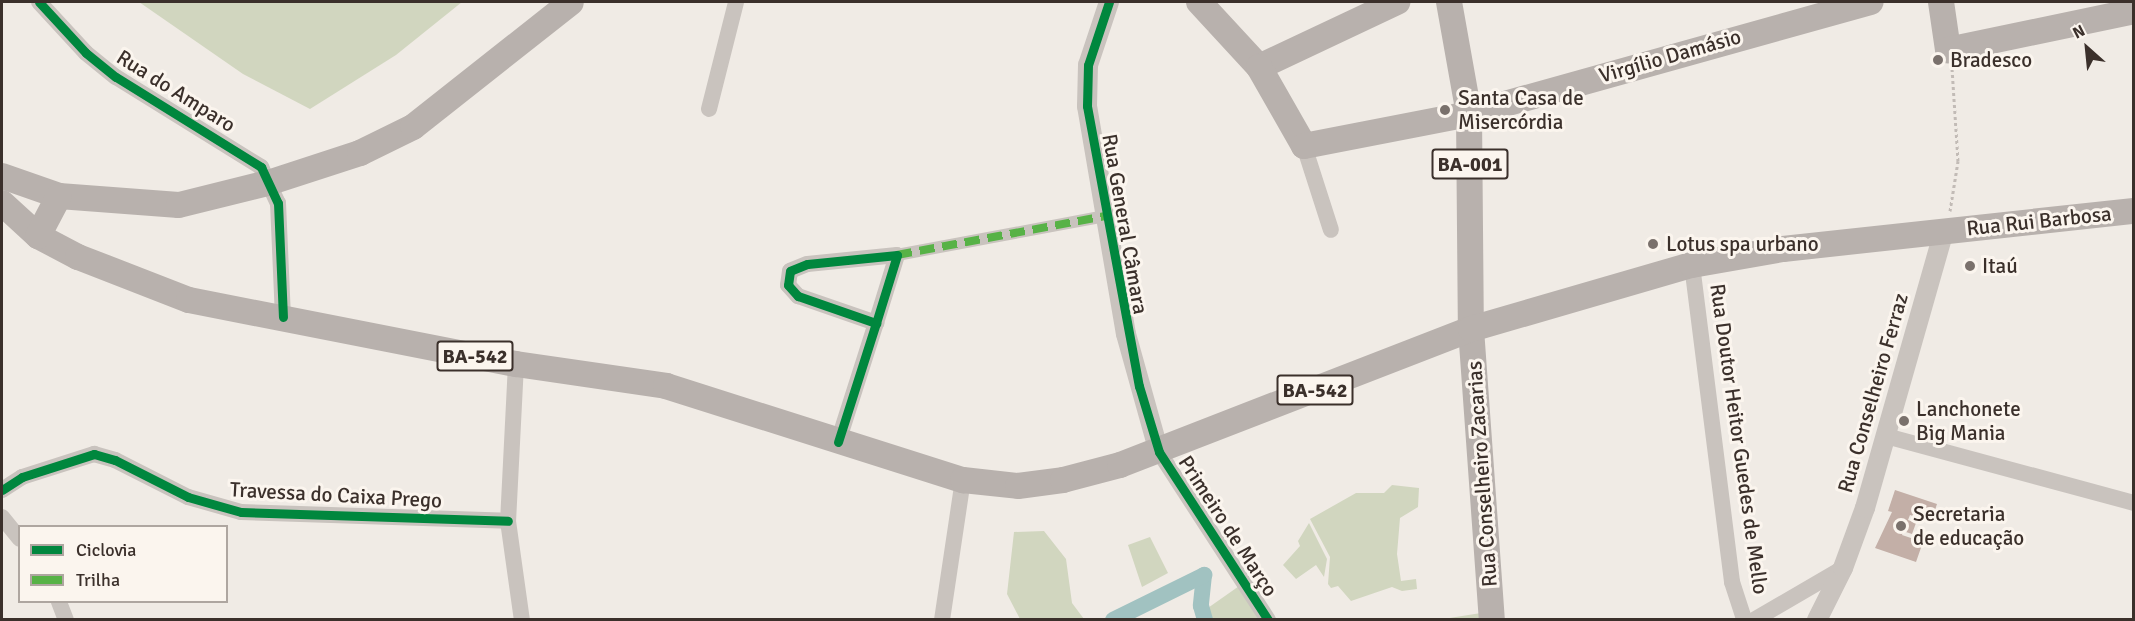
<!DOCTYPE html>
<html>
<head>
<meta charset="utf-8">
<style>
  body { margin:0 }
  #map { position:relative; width:2135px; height:621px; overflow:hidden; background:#f0ebe5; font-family:Signika,sans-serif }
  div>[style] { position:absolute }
  .green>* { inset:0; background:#d1d6bf }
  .canal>* { height:16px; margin:-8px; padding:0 8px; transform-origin:8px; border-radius:8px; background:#a1c2c1 }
  .building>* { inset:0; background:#c3afa7 }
  .path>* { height:3px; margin-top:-1.5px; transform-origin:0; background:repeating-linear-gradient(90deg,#c2bbb6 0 3px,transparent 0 6px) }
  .pedestrian>* { height:12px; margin:-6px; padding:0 6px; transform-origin:6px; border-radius:6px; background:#c9c3be }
  .minor>* { height:16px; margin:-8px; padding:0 8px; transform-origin:8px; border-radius:8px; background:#c9c3be }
  .tertiary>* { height:20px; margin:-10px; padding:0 10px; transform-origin:10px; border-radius:10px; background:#c9c3be }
  .primary>* { height:26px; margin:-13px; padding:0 13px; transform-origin:13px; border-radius:13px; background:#b8b1ad }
  .quiet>* { height:8px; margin-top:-4px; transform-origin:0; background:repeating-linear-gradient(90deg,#57b246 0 15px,transparent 0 23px) }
  .cycleway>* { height:9px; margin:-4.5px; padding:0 4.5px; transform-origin:4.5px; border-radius:4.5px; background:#00873e }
  .dots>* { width:16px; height:16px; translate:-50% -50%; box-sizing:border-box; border:3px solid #fbf5ee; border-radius:50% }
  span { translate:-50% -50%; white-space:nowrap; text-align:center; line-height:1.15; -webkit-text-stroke:6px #fbf5ee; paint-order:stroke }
  .shield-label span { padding:2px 4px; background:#fbf5ee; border:2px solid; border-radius:4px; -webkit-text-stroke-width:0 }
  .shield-label { font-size:20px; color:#3b302b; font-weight:700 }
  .street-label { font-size:21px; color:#3b302b }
  .poi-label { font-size:21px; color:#3b302b }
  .left { translate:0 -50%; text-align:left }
  .frame { position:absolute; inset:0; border:3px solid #3b302b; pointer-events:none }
  .legend { position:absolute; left:18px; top:525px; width:210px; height:78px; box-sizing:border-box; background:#fbf5ee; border:2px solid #aea6a0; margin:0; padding:8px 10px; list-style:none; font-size:18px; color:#3b302b }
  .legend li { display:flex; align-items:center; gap:12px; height:30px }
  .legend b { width:30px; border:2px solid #aea6a0 }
  .north { position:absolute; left:2057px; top:18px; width:60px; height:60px; -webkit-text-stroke:4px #fbf5ee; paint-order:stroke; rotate:333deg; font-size:16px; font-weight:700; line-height:24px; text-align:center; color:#3b302b }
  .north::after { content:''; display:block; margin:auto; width:21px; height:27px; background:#3b302b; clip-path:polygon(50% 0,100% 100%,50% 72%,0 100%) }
</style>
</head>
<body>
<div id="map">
  <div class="green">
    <i style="clip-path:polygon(139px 2px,462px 2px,396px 55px,310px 109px,243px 74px)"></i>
    <i style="clip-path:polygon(1392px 485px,1419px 488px,1418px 507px,1400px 518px,1397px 554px,1401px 581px,1416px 579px,1417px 589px,1402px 591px,1392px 587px,1351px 601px,1338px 586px,1331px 588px,1328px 584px,1330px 557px,1310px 519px,1356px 493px,1384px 493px)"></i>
    <i style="clip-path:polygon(1309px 523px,1327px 559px,1324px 577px,1316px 565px,1296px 579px,1283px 565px,1300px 546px,1298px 541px)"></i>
    <i style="clip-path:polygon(1044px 531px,1066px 559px,1072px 603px,1084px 619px,1020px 619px,1007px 594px,1014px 532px)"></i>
    <i style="clip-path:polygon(1150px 537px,1168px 573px,1142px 587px,1128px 545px)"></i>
    <i style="clip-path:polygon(1242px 584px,1263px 620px,1208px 619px,1205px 610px)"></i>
    <i style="clip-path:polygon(1481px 613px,1482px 620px,1437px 620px)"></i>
  </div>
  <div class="canal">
    <i style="left:1204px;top:575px;width:31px;rotate:96deg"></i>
    <i style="left:1201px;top:606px;width:15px;rotate:74deg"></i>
    <i style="left:1113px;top:620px;width:102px;rotate:-26.3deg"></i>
  </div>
  <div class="building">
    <i style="clip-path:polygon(1895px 490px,1937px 504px,1931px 522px,1910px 515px,1908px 520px,1916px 523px,1912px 534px,1903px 531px,1902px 535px,1923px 542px,1916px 562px,1875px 548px,1892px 512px,1888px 511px)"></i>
  </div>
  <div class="path">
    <i style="left:1950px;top:211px;width:51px;rotate:-80.9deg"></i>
    <i style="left:1958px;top:161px;width:92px;rotate:-93.7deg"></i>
  </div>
  <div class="pedestrian">
    <i style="left:897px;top:255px;width:212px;rotate:-10.6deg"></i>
  </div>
  <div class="minor">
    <i style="left:39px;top:2px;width:69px;rotate:47.3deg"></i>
    <i style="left:86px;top:53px;width:38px;rotate:39deg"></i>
    <i style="left:116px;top:77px;width:171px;rotate:31.8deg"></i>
    <i style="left:261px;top:167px;width:40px;rotate:65deg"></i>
    <i style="left:278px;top:203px;width:114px;rotate:87.5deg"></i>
    <i style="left:709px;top:109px;width:110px;rotate:-75.8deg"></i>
    <i style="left:1304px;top:146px;width:88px;rotate:72.2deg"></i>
    <i style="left:1692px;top:265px;width:320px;rotate:82.8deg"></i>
    <i style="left:1732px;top:582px;width:40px;rotate:72deg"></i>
    <i style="left:516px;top:364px;width:157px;rotate:92.9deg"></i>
    <i style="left:508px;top:521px;width:100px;rotate:82deg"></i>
    <i style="left:1886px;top:436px;width:257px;rotate:15.1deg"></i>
    <i style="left:838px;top:442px;width:125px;rotate:-72.3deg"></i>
    <i style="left:876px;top:323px;width:71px;rotate:-72.8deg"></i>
    <i style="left:897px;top:255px;width:90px;rotate:174.3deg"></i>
    <i style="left:807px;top:264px;width:18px;rotate:158deg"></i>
    <i style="left:790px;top:271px;width:14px;rotate:98deg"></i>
    <i style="left:788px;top:285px;width:15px;rotate:48deg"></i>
    <i style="left:798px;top:296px;width:83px;rotate:19.1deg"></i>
    <i style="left:1159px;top:452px;width:200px;rotate:57deg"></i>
    <i style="left:2px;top:490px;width:24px;rotate:-33deg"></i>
    <i style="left:22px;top:477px;width:76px;rotate:-17.7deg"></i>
    <i style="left:94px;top:454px;width:22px;rotate:16deg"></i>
    <i style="left:115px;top:460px;width:82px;rotate:26.9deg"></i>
    <i style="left:188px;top:497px;width:55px;rotate:15.8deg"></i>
    <i style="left:241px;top:512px;width:267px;rotate:1.9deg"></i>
    <i style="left:2px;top:517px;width:28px;rotate:51deg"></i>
    <i style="left:59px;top:602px;width:19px;rotate:69deg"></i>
    <i style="left:942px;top:620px;width:142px;rotate:-81.5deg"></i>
    <i style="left:1754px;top:620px;width:103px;rotate:-30.3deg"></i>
  </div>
  <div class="tertiary">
    <i style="left:1109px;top:2px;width:66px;rotate:108.4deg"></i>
    <i style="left:1088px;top:65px;width:41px;rotate:91.4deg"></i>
    <i style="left:1087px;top:106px;width:231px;rotate:80.3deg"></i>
    <i style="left:1126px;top:334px;width:123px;rotate:74.4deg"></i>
    <i style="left:1817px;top:620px;width:58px;rotate:-63.4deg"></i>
    <i style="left:1843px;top:568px;width:64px;rotate:-69.9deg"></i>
    <i style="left:1865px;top:508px;width:289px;rotate:-74.1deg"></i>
  </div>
  <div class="primary">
    <i style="left:1199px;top:2px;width:88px;rotate:47.3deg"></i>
    <i style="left:1259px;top:67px;width:153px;rotate:-25.2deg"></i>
    <i style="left:1449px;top:2px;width:114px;rotate:79.9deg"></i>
    <i style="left:1469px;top:114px;width:215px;rotate:89.5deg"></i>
    <i style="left:1471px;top:329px;width:292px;rotate:85.9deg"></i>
    <i style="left:1941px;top:2px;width:49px;rotate:81.7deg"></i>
    <i style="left:1948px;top:50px;width:190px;rotate:-11.8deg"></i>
    <i style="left:1259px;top:67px;width:91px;rotate:60.3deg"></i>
    <i style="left:1304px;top:146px;width:168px;rotate:-11deg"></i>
    <i style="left:1469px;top:114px;width:417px;rotate:-15.6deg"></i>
    <i style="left:2px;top:176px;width:60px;rotate:19.3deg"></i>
    <i style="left:59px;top:196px;width:120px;rotate:4.3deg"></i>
    <i style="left:179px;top:205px;width:95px;rotate:-14deg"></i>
    <i style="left:271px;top:182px;width:94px;rotate:-18deg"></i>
    <i style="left:360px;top:153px;width:59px;rotate:-26.1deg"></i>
    <i style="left:413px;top:127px;width:201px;rotate:-38.3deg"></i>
    <i style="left:2px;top:203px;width:49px;rotate:42.5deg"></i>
    <i style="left:38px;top:236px;width:45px;rotate:27.7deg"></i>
    <i style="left:78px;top:257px;width:119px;rotate:21.2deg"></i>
    <i style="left:189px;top:300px;width:333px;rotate:11.1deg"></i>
    <i style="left:516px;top:364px;width:152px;rotate:8.3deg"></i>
    <i style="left:666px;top:386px;width:312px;rotate:17.6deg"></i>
    <i style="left:963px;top:480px;width:55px;rotate:6.2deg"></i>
    <i style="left:1018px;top:486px;width:45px;rotate:-7.6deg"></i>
    <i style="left:1063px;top:480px;width:59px;rotate:-14.7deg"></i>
    <i style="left:1120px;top:465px;width:376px;rotate:-21.2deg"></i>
    <i style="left:1471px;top:329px;width:230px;rotate:-16.2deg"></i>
    <i style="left:1692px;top:265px;width:92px;rotate:-10deg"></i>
    <i style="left:1783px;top:249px;width:353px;rotate:-6.2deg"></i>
    <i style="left:38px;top:236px;width:45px;rotate:-62.3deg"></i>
  </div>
  <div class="quiet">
    <i style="left:897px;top:255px;width:212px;rotate:-10.6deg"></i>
  </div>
  <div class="cycleway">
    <i style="left:39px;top:2px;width:69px;rotate:47.3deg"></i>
    <i style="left:86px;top:53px;width:38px;rotate:39deg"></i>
    <i style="left:116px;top:77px;width:171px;rotate:31.8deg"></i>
    <i style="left:261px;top:167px;width:40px;rotate:65deg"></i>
    <i style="left:278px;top:203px;width:114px;rotate:87.5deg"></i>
    <i style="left:1109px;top:2px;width:66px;rotate:108.4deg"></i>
    <i style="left:1088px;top:65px;width:41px;rotate:91.4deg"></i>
    <i style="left:1087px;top:106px;width:285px;rotate:79.5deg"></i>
    <i style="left:1139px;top:386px;width:69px;rotate:73.1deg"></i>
    <i style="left:1159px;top:452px;width:200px;rotate:57deg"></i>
    <i style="left:838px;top:442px;width:125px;rotate:-72.3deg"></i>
    <i style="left:876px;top:323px;width:71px;rotate:-72.8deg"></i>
    <i style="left:897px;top:255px;width:90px;rotate:174.3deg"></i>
    <i style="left:807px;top:264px;width:18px;rotate:158deg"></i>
    <i style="left:790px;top:271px;width:14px;rotate:98deg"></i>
    <i style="left:788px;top:285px;width:15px;rotate:48deg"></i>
    <i style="left:798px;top:296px;width:83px;rotate:19.1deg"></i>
    <i style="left:2px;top:490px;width:24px;rotate:-33deg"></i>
    <i style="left:22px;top:477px;width:76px;rotate:-17.7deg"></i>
    <i style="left:94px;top:454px;width:22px;rotate:16deg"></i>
    <i style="left:115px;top:460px;width:82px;rotate:26.9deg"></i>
    <i style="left:188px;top:497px;width:55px;rotate:15.8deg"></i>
    <i style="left:241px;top:512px;width:267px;rotate:1.9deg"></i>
  </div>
  <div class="dots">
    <i style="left:1938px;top:60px;background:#7a716c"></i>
    <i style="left:1445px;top:110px;background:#7a716c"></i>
    <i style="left:1653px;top:244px;background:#7a716c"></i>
    <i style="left:1970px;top:266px;background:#7a716c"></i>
    <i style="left:1904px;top:421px;background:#7a716c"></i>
    <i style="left:1901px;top:526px;background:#7a716c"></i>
  </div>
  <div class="shield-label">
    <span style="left:1470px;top:164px">BA-001</span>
    <span style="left:475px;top:356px">BA-542</span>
    <span style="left:1315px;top:390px">BA-542</span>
  </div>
  <div class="street-label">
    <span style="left:1670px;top:56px;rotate:-16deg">Virgílio Damásio</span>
    <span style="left:176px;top:91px;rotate:32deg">Rua do Amparo</span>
    <span style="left:2039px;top:221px;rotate:-6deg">Rua Rui Barbosa</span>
    <span style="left:1125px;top:224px;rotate:80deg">Rua General Câmara</span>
    <span style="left:1873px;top:393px;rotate:-74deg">Rua Conselheiro Ferraz</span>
    <span style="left:1739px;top:439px;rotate:82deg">Rua Doutor Heitor Guedes de Mello</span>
    <span style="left:1482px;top:474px;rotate:-94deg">Rua Conselheiro Zacarias</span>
    <span style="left:336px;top:495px;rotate:3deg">Travessa do Caixa Prego</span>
    <span style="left:1228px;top:526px;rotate:57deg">Primeiro de Março</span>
  </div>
  <div class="poi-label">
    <span class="left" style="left:1950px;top:60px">Bradesco</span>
    <span class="left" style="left:1458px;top:110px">Santa Casa de<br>Misercórdia</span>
    <span class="left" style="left:1666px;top:244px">Lotus spa urbano</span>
    <span class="left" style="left:1982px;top:266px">Itaú</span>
    <span class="left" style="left:1916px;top:421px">Lanchonete<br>Big Mania</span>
    <span class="left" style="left:1913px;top:526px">Secretaria<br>de educação</span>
  </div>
  <div class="frame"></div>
  <ul class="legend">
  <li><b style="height:8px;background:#00873e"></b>Ciclovia</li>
  <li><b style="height:8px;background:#57b246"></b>Trilha</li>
  </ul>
  <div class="north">N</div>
</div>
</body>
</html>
